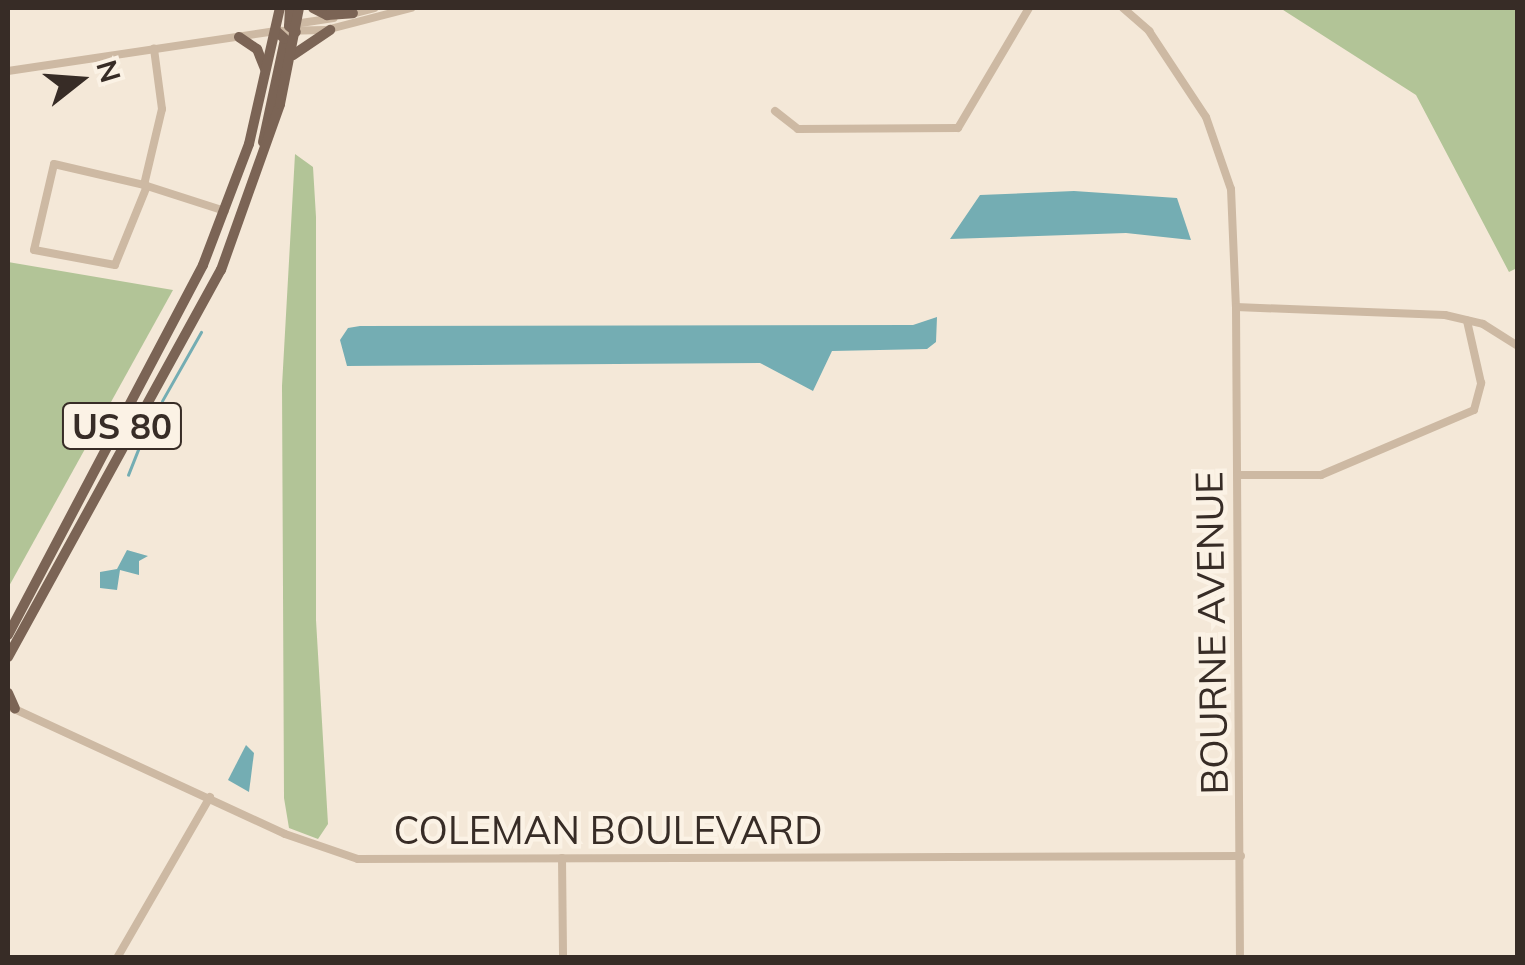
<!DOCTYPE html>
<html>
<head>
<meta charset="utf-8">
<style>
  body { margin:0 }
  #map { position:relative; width:1525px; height:965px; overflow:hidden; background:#f4e8d8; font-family:Mulish,sans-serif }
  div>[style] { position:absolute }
  .green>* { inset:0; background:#b2c497 }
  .water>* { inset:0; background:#74adb3 }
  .stream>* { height:2.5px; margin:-1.25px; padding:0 1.25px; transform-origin:1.25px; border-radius:1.25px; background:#74adb3 }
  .minor>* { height:8px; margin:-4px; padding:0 4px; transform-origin:4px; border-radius:4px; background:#cdb9a3 }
  .major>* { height:10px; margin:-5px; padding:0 5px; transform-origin:5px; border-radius:5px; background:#7b6455 }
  span { translate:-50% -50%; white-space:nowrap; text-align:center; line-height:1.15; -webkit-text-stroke:9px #fbf2e5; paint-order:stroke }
  .shield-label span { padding:2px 8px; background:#fbf2e5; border:2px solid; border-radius:8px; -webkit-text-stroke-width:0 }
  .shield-label { font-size:35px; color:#372c26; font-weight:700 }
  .street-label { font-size:38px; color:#372c26 }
  .frame { position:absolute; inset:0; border:10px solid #372c26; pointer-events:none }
  .north { position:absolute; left:30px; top:30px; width:100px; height:100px; -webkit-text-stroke:8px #fbf2e5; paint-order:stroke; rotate:73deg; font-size:28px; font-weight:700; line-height:40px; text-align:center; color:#372c26 }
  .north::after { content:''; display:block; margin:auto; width:35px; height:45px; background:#372c26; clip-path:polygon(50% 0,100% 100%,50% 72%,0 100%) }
</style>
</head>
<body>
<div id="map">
  <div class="green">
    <i style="clip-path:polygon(1280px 8px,1517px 8px,1517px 268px,1509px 272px,1416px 95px)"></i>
    <i style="clip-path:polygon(295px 154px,313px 167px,316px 217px,316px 620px,328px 824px,318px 839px,289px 828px,284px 798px,282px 386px)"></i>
    <i style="clip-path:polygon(8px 262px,173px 290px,8px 588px)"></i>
  </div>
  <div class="water">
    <i style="clip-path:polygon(1074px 191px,1177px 198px,1191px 240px,1126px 233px,950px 239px,980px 195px)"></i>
    <i style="clip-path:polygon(937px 317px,936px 342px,927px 349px,832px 351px,813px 391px,760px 363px,347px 366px,340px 340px,348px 328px,360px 326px,913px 325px)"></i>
    <i style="clip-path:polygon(127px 550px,148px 556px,139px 561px,139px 575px,120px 570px,117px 590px,100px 588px,100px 572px,117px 569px)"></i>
    <i style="clip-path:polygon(246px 745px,254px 753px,249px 792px,228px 780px)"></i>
  </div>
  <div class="stream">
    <i style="left:162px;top:401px;width:79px;rotate:-60.5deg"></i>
    <i style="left:151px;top:423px;width:14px;rotate:-65deg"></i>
    <i style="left:128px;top:475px;width:46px;rotate:-68.4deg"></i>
  </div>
  <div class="minor">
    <i style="left:1123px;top:8px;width:35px;rotate:41deg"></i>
    <i style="left:1149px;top:31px;width:103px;rotate:56.5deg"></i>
    <i style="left:1206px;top:117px;width:76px;rotate:70.9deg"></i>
    <i style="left:1231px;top:189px;width:118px;rotate:87.6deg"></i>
    <i style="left:1236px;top:307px;width:209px;rotate:2.2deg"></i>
    <i style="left:1445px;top:315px;width:39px;rotate:13deg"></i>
    <i style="left:1483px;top:324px;width:41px;rotate:32.2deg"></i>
    <i style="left:352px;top:14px;width:23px;rotate:-15deg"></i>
    <i style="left:294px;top:24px;width:40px;rotate:-8.5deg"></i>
    <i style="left:8px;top:71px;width:271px;rotate:-8.5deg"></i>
    <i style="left:276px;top:31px;width:50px;rotate:-1.1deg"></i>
    <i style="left:326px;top:30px;width:88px;rotate:-14.5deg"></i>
    <i style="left:775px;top:111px;width:29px;rotate:38deg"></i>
    <i style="left:798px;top:129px;width:160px;rotate:-0.4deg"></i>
    <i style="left:958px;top:128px;width:139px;rotate:-59.4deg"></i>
    <i style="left:144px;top:185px;width:78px;rotate:-76.7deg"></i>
    <i style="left:162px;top:109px;width:61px;rotate:-97.6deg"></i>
    <i style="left:147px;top:186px;width:85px;rotate:112.1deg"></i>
    <i style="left:115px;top:265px;width:82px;rotate:-169.5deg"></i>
    <i style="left:34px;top:250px;width:88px;rotate:-76.9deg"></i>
    <i style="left:54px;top:164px;width:92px;rotate:13.1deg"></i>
    <i style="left:144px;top:185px;width:85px;rotate:17.8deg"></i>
    <i style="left:1236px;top:307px;width:651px;rotate:89.65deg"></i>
    <i style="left:1238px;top:475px;width:83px"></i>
    <i style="left:1321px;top:475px;width:166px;rotate:-23deg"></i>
    <i style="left:1474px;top:410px;width:28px;rotate:-75deg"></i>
    <i style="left:1481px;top:383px;width:64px;rotate:-102.7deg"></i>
    <i style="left:8px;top:706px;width:305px;rotate:24.8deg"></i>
    <i style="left:285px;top:834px;width:77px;rotate:18.9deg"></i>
    <i style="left:358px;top:859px;width:883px;rotate:-0.19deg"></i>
    <i style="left:562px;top:858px;width:100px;rotate:89.4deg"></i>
    <i style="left:117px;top:958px;width:186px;rotate:-60deg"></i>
  </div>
  <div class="major">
    <i style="left:290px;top:8px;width:18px;rotate:93deg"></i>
    <i style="left:289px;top:26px;width:9px;rotate:41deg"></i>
    <i style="left:313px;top:8px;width:16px;rotate:27deg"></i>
    <i style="left:327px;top:15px;width:26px;rotate:-4deg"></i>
    <i style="left:239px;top:37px;width:22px;rotate:34deg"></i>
    <i style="left:257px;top:49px;width:22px;rotate:68deg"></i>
    <i style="left:293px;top:55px;width:45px;rotate:-34deg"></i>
    <i style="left:263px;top:142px;width:105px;rotate:-77.9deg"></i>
    <i style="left:285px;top:39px;width:12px;rotate:-138deg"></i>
    <i style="left:8px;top:635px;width:418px;rotate:-62.2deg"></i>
    <i style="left:203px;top:265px;width:129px;rotate:-69.2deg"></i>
    <i style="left:249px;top:144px;width:139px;rotate:-77.2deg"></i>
    <i style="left:8px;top:657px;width:442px;rotate:-61.2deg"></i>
    <i style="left:221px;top:270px;width:176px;rotate:-70.4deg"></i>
    <i style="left:280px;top:104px;width:98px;rotate:-78.8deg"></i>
    <i style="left:8px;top:693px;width:17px;rotate:66deg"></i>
  </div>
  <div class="shield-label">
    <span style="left:122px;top:426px">US 80</span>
  </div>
  <div class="street-label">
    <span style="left:1212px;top:633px;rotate:-91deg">BOURNE AVENUE</span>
    <span style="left:608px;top:831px">COLEMAN BOULEVARD</span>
  </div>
  <div class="frame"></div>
  <div class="north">N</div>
</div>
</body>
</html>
